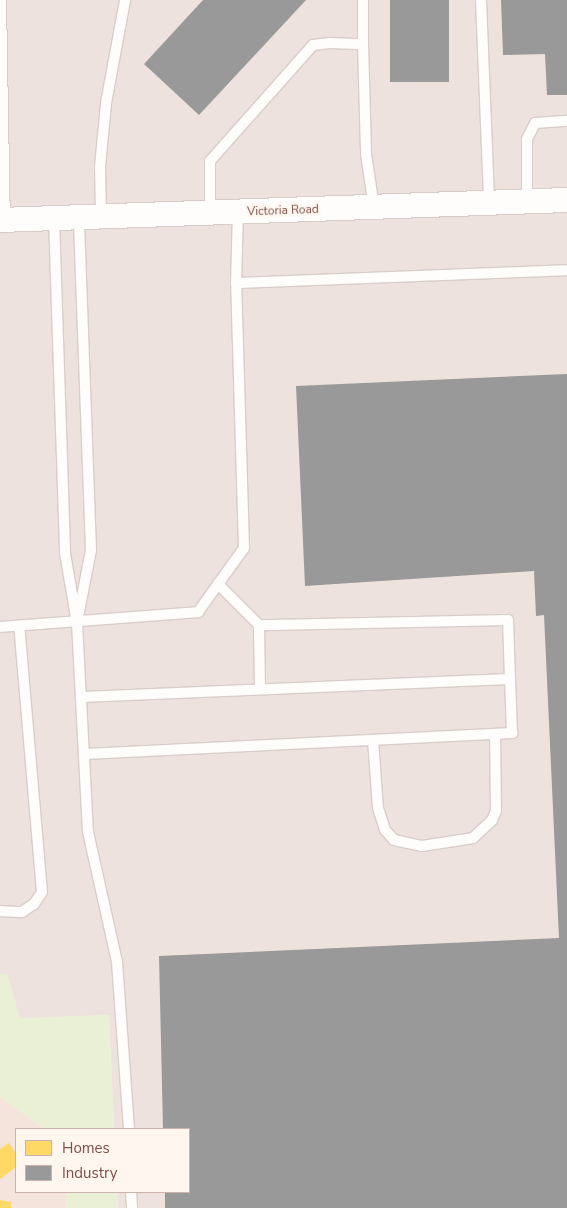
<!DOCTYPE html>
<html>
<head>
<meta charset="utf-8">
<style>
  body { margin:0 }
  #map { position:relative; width:567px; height:1208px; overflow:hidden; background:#f9f2ec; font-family:"Nunito Sans",sans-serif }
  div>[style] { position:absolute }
  .residential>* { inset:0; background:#f4e4db }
  .industrial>* { inset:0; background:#ede2dd }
  .green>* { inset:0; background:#eaf0d5; transform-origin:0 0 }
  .homes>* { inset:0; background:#ffd966 }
  .industry>* { inset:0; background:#999; transform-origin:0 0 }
  .roads { filter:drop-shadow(1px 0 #d8cdc9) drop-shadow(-1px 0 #d8cdc9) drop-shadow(0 1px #d8cdc9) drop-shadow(0 -1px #d8cdc9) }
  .service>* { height:10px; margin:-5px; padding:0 5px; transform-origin:5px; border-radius:5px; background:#fefdfc }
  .tertiary>* { height:24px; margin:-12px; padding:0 12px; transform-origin:12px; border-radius:12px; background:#fefdfc }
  span { translate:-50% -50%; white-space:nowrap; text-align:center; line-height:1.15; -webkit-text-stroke:5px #fff6f0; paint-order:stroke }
  .street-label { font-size:12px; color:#7c5048 }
  .legend { position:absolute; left:15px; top:1128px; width:175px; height:65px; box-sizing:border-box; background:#fff6f0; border:1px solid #cbb4ad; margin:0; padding:6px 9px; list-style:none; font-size:15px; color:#7c5048 }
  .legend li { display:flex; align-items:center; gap:10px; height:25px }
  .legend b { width:25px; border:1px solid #cbb4ad }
</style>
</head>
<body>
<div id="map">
  <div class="residential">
    <i style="clip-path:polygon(0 1097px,45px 1129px,16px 1129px,16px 1192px,65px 1192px,65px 1208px,0 1208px)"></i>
  </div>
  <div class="industrial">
    <i style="clip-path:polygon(0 0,567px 0,567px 1208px,118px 1208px,117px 1192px,189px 1192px,189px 1129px,114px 1129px,109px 1015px,20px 1019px,7px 974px,0 974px)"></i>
  </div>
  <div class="green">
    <i style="clip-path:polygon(0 974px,7px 974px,20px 1018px,109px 1015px,114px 1129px,45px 1129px,0 1097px)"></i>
    <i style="left:65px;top:1192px;width:52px;height:16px"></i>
  </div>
  <div class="homes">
    <i style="clip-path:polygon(9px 1143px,16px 1153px,16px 1167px,0 1179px,0 1149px)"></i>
    <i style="clip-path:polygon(0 1200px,11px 1202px,11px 1208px,0 1208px)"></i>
  </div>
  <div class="industry">
    <i style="clip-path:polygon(203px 0,306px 0,199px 115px,144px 64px)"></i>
    <i style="left:390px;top:0;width:59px;height:82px"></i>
    <i style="clip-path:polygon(501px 0,567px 0,567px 95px,547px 95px,545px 54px,503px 55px)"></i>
    <i style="clip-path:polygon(567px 374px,567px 1208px,165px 1208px,165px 1192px,189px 1192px,189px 1129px,163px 1129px,159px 956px,559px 938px,544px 615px,536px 616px,534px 571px,305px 586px,296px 386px)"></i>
  </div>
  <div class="roads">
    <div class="service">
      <i style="left:1px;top:0;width:220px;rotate:89deg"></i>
      <i style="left:363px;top:0;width:44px;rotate:90deg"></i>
      <i style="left:481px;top:0;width:203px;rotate:87.7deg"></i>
      <i style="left:527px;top:202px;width:63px;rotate:-90deg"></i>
      <i style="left:527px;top:139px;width:18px;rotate:-63deg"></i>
      <i style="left:535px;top:123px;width:32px;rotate:-4deg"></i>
      <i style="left:238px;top:212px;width:71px;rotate:91.6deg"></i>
      <i style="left:236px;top:283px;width:331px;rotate:-2.2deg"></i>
      <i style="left:210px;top:213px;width:52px;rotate:-90deg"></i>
      <i style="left:210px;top:161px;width:155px;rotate:-48.4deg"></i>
      <i style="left:313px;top:45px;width:17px;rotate:-7deg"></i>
      <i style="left:330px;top:43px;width:33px;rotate:2deg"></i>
      <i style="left:363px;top:44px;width:110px;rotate:88.4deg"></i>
      <i style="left:366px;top:154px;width:54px;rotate:81.4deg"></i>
      <i style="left:101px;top:215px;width:48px;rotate:-91.2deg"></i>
      <i style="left:100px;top:167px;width:64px;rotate:-84.6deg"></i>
      <i style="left:106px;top:103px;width:105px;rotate:-79.5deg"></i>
      <i style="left:54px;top:218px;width:335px;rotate:88.1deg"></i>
      <i style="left:65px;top:553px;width:71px;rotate:80.3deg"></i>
      <i style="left:77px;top:623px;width:209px;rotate:87deg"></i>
      <i style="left:88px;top:832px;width:133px;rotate:77.4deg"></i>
      <i style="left:117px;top:962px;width:167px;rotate:85.9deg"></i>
      <i style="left:78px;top:617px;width:68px;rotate:-79deg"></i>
      <i style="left:91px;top:550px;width:334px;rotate:-92.1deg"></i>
      <i style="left:259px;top:625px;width:64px;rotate:89.1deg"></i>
      <i style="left:0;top:627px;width:199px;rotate:-4.3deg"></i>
      <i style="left:198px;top:612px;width:79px;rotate:-54.3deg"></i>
      <i style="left:244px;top:548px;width:265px;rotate:-91.7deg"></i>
      <i style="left:81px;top:697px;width:429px;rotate:-2.4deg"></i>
      <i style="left:510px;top:679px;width:59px;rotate:-91.9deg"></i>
      <i style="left:508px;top:620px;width:249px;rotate:178.8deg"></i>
      <i style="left:259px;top:625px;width:58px;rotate:-135deg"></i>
      <i style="left:373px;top:740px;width:68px;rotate:85.8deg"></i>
      <i style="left:378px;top:808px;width:23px;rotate:72deg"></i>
      <i style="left:385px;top:830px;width:13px;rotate:48deg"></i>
      <i style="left:394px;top:840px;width:29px;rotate:12deg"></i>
      <i style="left:422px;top:846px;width:52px;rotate:-8.9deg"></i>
      <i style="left:473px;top:838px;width:26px;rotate:-43deg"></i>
      <i style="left:492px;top:820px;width:10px;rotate:-66deg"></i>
      <i style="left:496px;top:811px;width:77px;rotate:-90.7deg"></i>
      <i style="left:85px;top:754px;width:428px;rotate:-2.8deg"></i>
      <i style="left:512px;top:733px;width:54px;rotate:-92.1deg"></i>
      <i style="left:0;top:911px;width:22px;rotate:3deg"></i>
      <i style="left:22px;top:912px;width:14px;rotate:-34deg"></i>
      <i style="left:34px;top:904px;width:14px;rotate:-56deg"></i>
      <i style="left:42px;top:892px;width:267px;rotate:-94.9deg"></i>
      <i style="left:131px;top:1192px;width:16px;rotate:86deg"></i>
    </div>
    <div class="tertiary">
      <i style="left:0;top:220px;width:567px;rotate:-2.02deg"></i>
    </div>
  </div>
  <div class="street-label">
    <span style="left:283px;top:211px;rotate:-2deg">Victoria Road</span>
  </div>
  <ul class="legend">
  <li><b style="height:14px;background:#ffd966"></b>Homes</li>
  <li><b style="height:14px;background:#999"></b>Industry</li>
  </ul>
</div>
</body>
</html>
